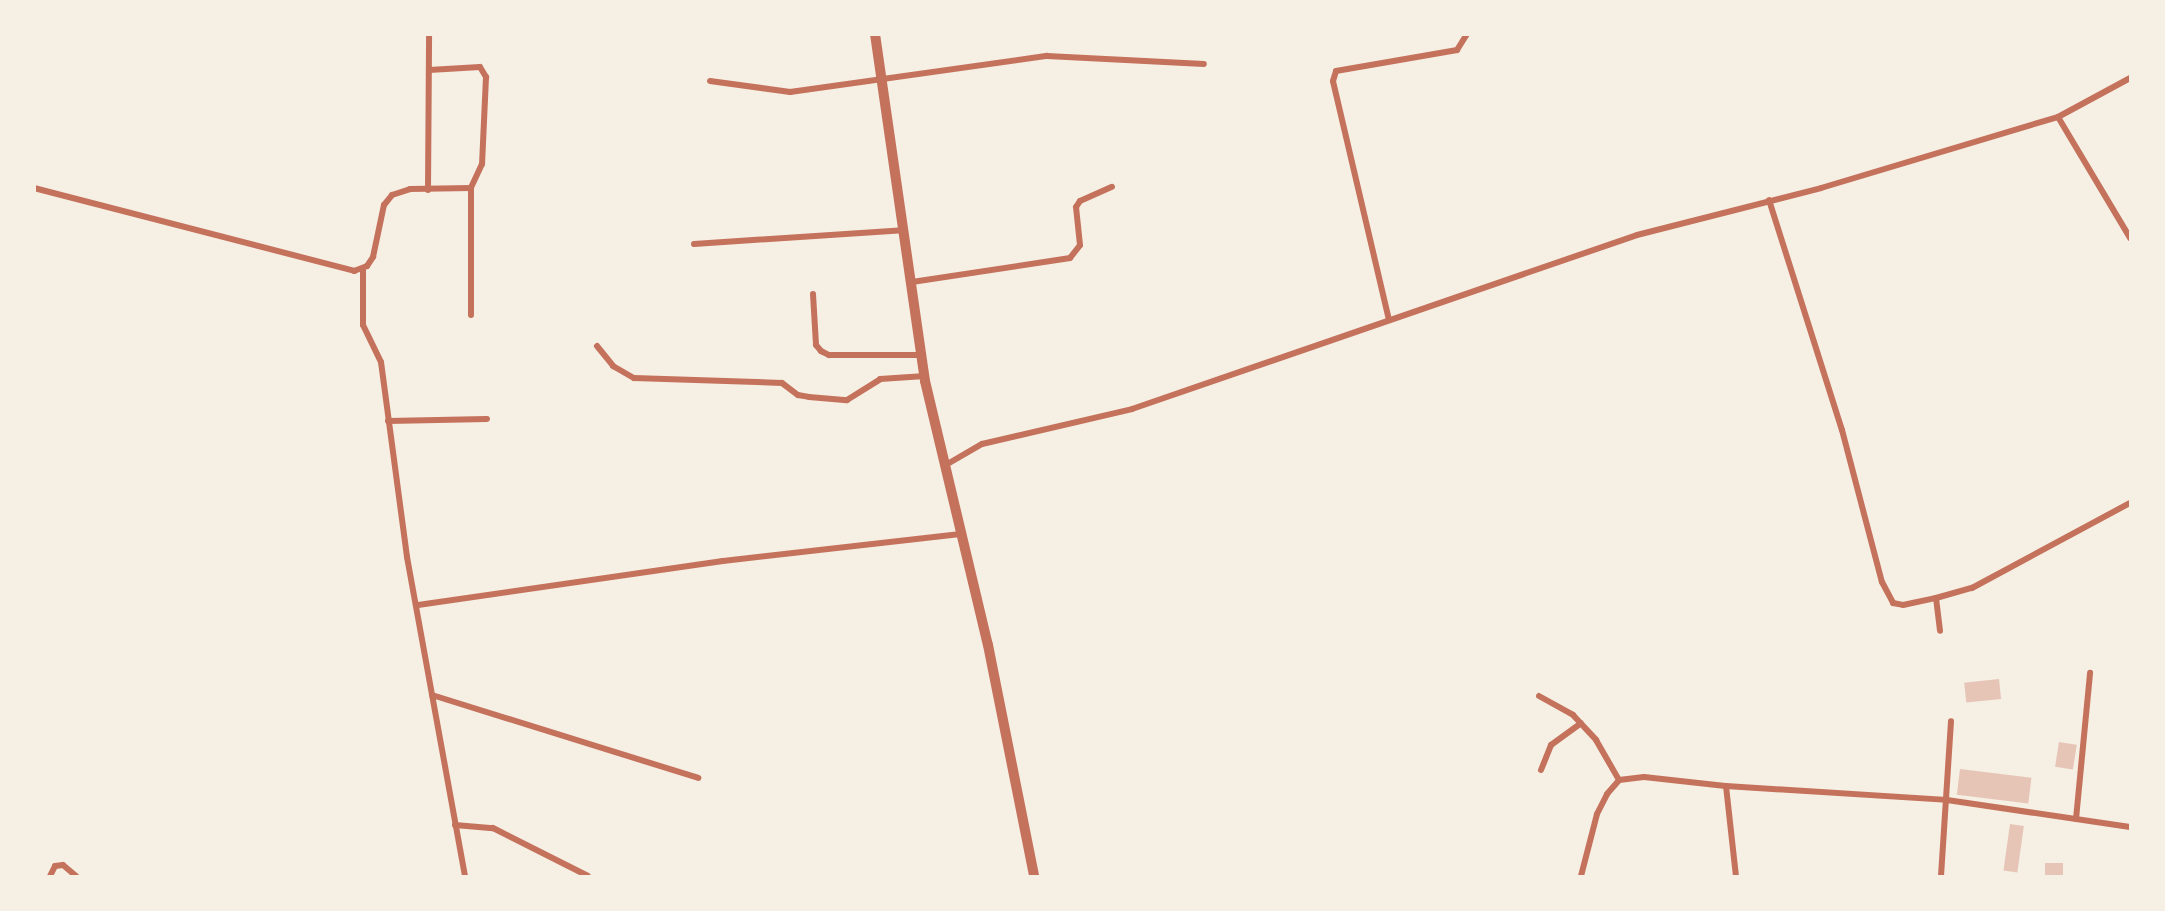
<!DOCTYPE html>
<html>
<head>
<meta charset="utf-8">
<style>
  body { margin:0 }
  #map { position:relative; width:2165px; height:911px; overflow:hidden; background:#f6efe4; font-family:"Times New Roman",serif }
  div>[style] { position:absolute }
  .building>* { inset:0; background:#e6c5b7; transform-origin:0 0 }
  .minor>* { height:6px; margin:-3px; padding:0 3px; transform-origin:3px; border-radius:3px; background:#c5725c }
  .tertiary>* { height:10px; margin:-5px; padding:0 5px; transform-origin:5px; border-radius:5px; background:#c5725c }
  span { translate:-50% -50%; white-space:nowrap; text-align:center; line-height:1.15; -webkit-text-stroke:4.5px #f6efe4; paint-order:stroke }
  .frame { position:absolute; inset:0; border:36px solid #f6efe4; pointer-events:none }
</style>
</head>
<body>
<div id="map">
  <div class="building">
    <i style="left:1999px;top:679px;width:20px;height:35px;rotate:84deg"></i>
    <i style="left:2059px;top:742px;width:18px;height:25px;rotate:9deg"></i>
    <i style="left:1960px;top:769px;width:72px;height:26px;rotate:7deg"></i>
    <i style="left:2010px;top:824px;width:14px;height:47px;rotate:8deg"></i>
    <i style="left:2045px;top:863px;width:18px;height:13px"></i>
  </div>
  <div class="minor">
    <i style="left:429px;top:70px;width:51px;rotate:-3.4deg"></i>
    <i style="left:480px;top:67px;width:12px;rotate:59deg"></i>
    <i style="left:486px;top:77px;width:87px;rotate:92.6deg"></i>
    <i style="left:482px;top:164px;width:26px;rotate:115deg"></i>
    <i style="left:471px;top:188px;width:127px;rotate:90deg"></i>
    <i style="left:710px;top:81px;width:81px;rotate:7.8deg"></i>
    <i style="left:790px;top:92px;width:260px;rotate:-8deg"></i>
    <i style="left:1047px;top:56px;width:157px;rotate:2.9deg"></i>
    <i style="left:2058px;top:117px;width:141px;rotate:59.2deg"></i>
    <i style="left:34px;top:188px;width:331px;rotate:14.5deg"></i>
    <i style="left:354px;top:271px;width:14px;rotate:-21deg"></i>
    <i style="left:367px;top:266px;width:11px;rotate:-56deg"></i>
    <i style="left:373px;top:257px;width:53px;rotate:-78.1deg"></i>
    <i style="left:384px;top:205px;width:13px;rotate:-51deg"></i>
    <i style="left:392px;top:195px;width:19px;rotate:-18deg"></i>
    <i style="left:410px;top:189px;width:61px;rotate:-0.9deg"></i>
    <i style="left:428px;top:190px;width:156px;rotate:-89.6deg"></i>
    <i style="left:1769px;top:200px;width:241px;rotate:72.4deg"></i>
    <i style="left:1842px;top:430px;width:157px;rotate:75.3deg"></i>
    <i style="left:1882px;top:582px;width:24px;rotate:62deg"></i>
    <i style="left:1893px;top:603px;width:10px;rotate:11deg"></i>
    <i style="left:1903px;top:605px;width:34px;rotate:-12deg"></i>
    <i style="left:1936px;top:598px;width:33px;rotate:83deg"></i>
    <i style="left:694px;top:244px;width:209px;rotate:-3.8deg"></i>
    <i style="left:363px;top:269px;width:56px;rotate:90deg"></i>
    <i style="left:363px;top:325px;width:41px;rotate:64.1deg"></i>
    <i style="left:381px;top:362px;width:197px;rotate:82.4deg"></i>
    <i style="left:407px;top:557px;width:324px;rotate:79.7deg"></i>
    <i style="left:912px;top:282px;width:160px;rotate:-8.6deg"></i>
    <i style="left:1070px;top:258px;width:16px;rotate:-52deg"></i>
    <i style="left:1080px;top:245px;width:38px;rotate:-96deg"></i>
    <i style="left:1076px;top:207px;width:7px;rotate:-56deg"></i>
    <i style="left:1080px;top:201px;width:35px;rotate:-24deg"></i>
    <i style="left:813px;top:294px;width:51px;rotate:86.6deg"></i>
    <i style="left:816px;top:345px;width:8px;rotate:50deg"></i>
    <i style="left:821px;top:351px;width:9px;rotate:27deg"></i>
    <i style="left:829px;top:355px;width:93px"></i>
    <i style="left:1389px;top:320px;width:245px;rotate:-103.2deg"></i>
    <i style="left:1333px;top:81px;width:10px;rotate:-73deg"></i>
    <i style="left:1336px;top:71px;width:123px;rotate:-9.8deg"></i>
    <i style="left:1457px;top:50px;width:19px;rotate:-58deg"></i>
    <i style="left:597px;top:346px;width:26px;rotate:51deg"></i>
    <i style="left:613px;top:366px;width:24px;rotate:30deg"></i>
    <i style="left:634px;top:378px;width:148px;rotate:1.9deg"></i>
    <i style="left:782px;top:383px;width:20px;rotate:37deg"></i>
    <i style="left:798px;top:395px;width:11px;rotate:10deg"></i>
    <i style="left:809px;top:397px;width:38px;rotate:5deg"></i>
    <i style="left:847px;top:400px;width:39px;rotate:-32deg"></i>
    <i style="left:880px;top:379px;width:45px;rotate:-3.8deg"></i>
    <i style="left:388px;top:421px;width:99px;rotate:-1.2deg"></i>
    <i style="left:944px;top:466px;width:44px;rotate:-30.1deg"></i>
    <i style="left:982px;top:444px;width:154px;rotate:-13.1deg"></i>
    <i style="left:1132px;top:409px;width:534px;rotate:-19.01deg"></i>
    <i style="left:1637px;top:235px;width:190px;rotate:-14.3deg"></i>
    <i style="left:1821px;top:188px;width:247px;rotate:-16.7deg"></i>
    <i style="left:2058px;top:117px;width:82px;rotate:-28.4deg"></i>
    <i style="left:1936px;top:598px;width:37px;rotate:-16deg"></i>
    <i style="left:1972px;top:588px;width:179px;rotate:-28.3deg"></i>
    <i style="left:418px;top:605px;width:308px;rotate:-8.2deg"></i>
    <i style="left:723px;top:561px;width:239px;rotate:-6.5deg"></i>
    <i style="left:432px;top:695px;width:279px;rotate:17.3deg"></i>
    <i style="left:1539px;top:696px;width:39px;rotate:29deg"></i>
    <i style="left:1573px;top:715px;width:34px;rotate:47deg"></i>
    <i style="left:1596px;top:740px;width:46px;rotate:60.1deg"></i>
    <i style="left:1541px;top:770px;width:27px;rotate:-68deg"></i>
    <i style="left:1551px;top:745px;width:37px;rotate:-36deg"></i>
    <i style="left:1726px;top:786px;width:91px;rotate:83.7deg"></i>
    <i style="left:2076px;top:819px;width:147px;rotate:-84.5deg"></i>
    <i style="left:455px;top:825px;width:38px;rotate:5deg"></i>
    <i style="left:493px;top:828px;width:106px;rotate:26.8deg"></i>
    <i style="left:50px;top:876px;width:11px;rotate:-63deg"></i>
    <i style="left:55px;top:866px;width:8px;rotate:-7deg"></i>
    <i style="left:63px;top:865px;width:17px;rotate:40deg"></i>
    <i style="left:1581px;top:876px;width:64px;rotate:-75.5deg"></i>
    <i style="left:1597px;top:814px;width:22px;rotate:-63deg"></i>
    <i style="left:1607px;top:794px;width:18px;rotate:-49deg"></i>
    <i style="left:1619px;top:780px;width:25px;rotate:-7deg"></i>
    <i style="left:1644px;top:777px;width:82px;rotate:6.3deg"></i>
    <i style="left:1726px;top:786px;width:221px;rotate:3.6deg"></i>
    <i style="left:1947px;top:800px;width:185px;rotate:8.4deg"></i>
    <i style="left:1941px;top:876px;width:155px;rotate:-86.3deg"></i>
  </div>
  <div class="tertiary">
    <i style="left:875px;top:34px;width:351px;rotate:81.8deg"></i>
    <i style="left:925px;top:381px;width:271px;rotate:76.6deg"></i>
    <i style="left:988px;top:645px;width:236px;rotate:78.7deg"></i>
  </div>
  <div class="frame"></div>
</div>
</body>
</html>
